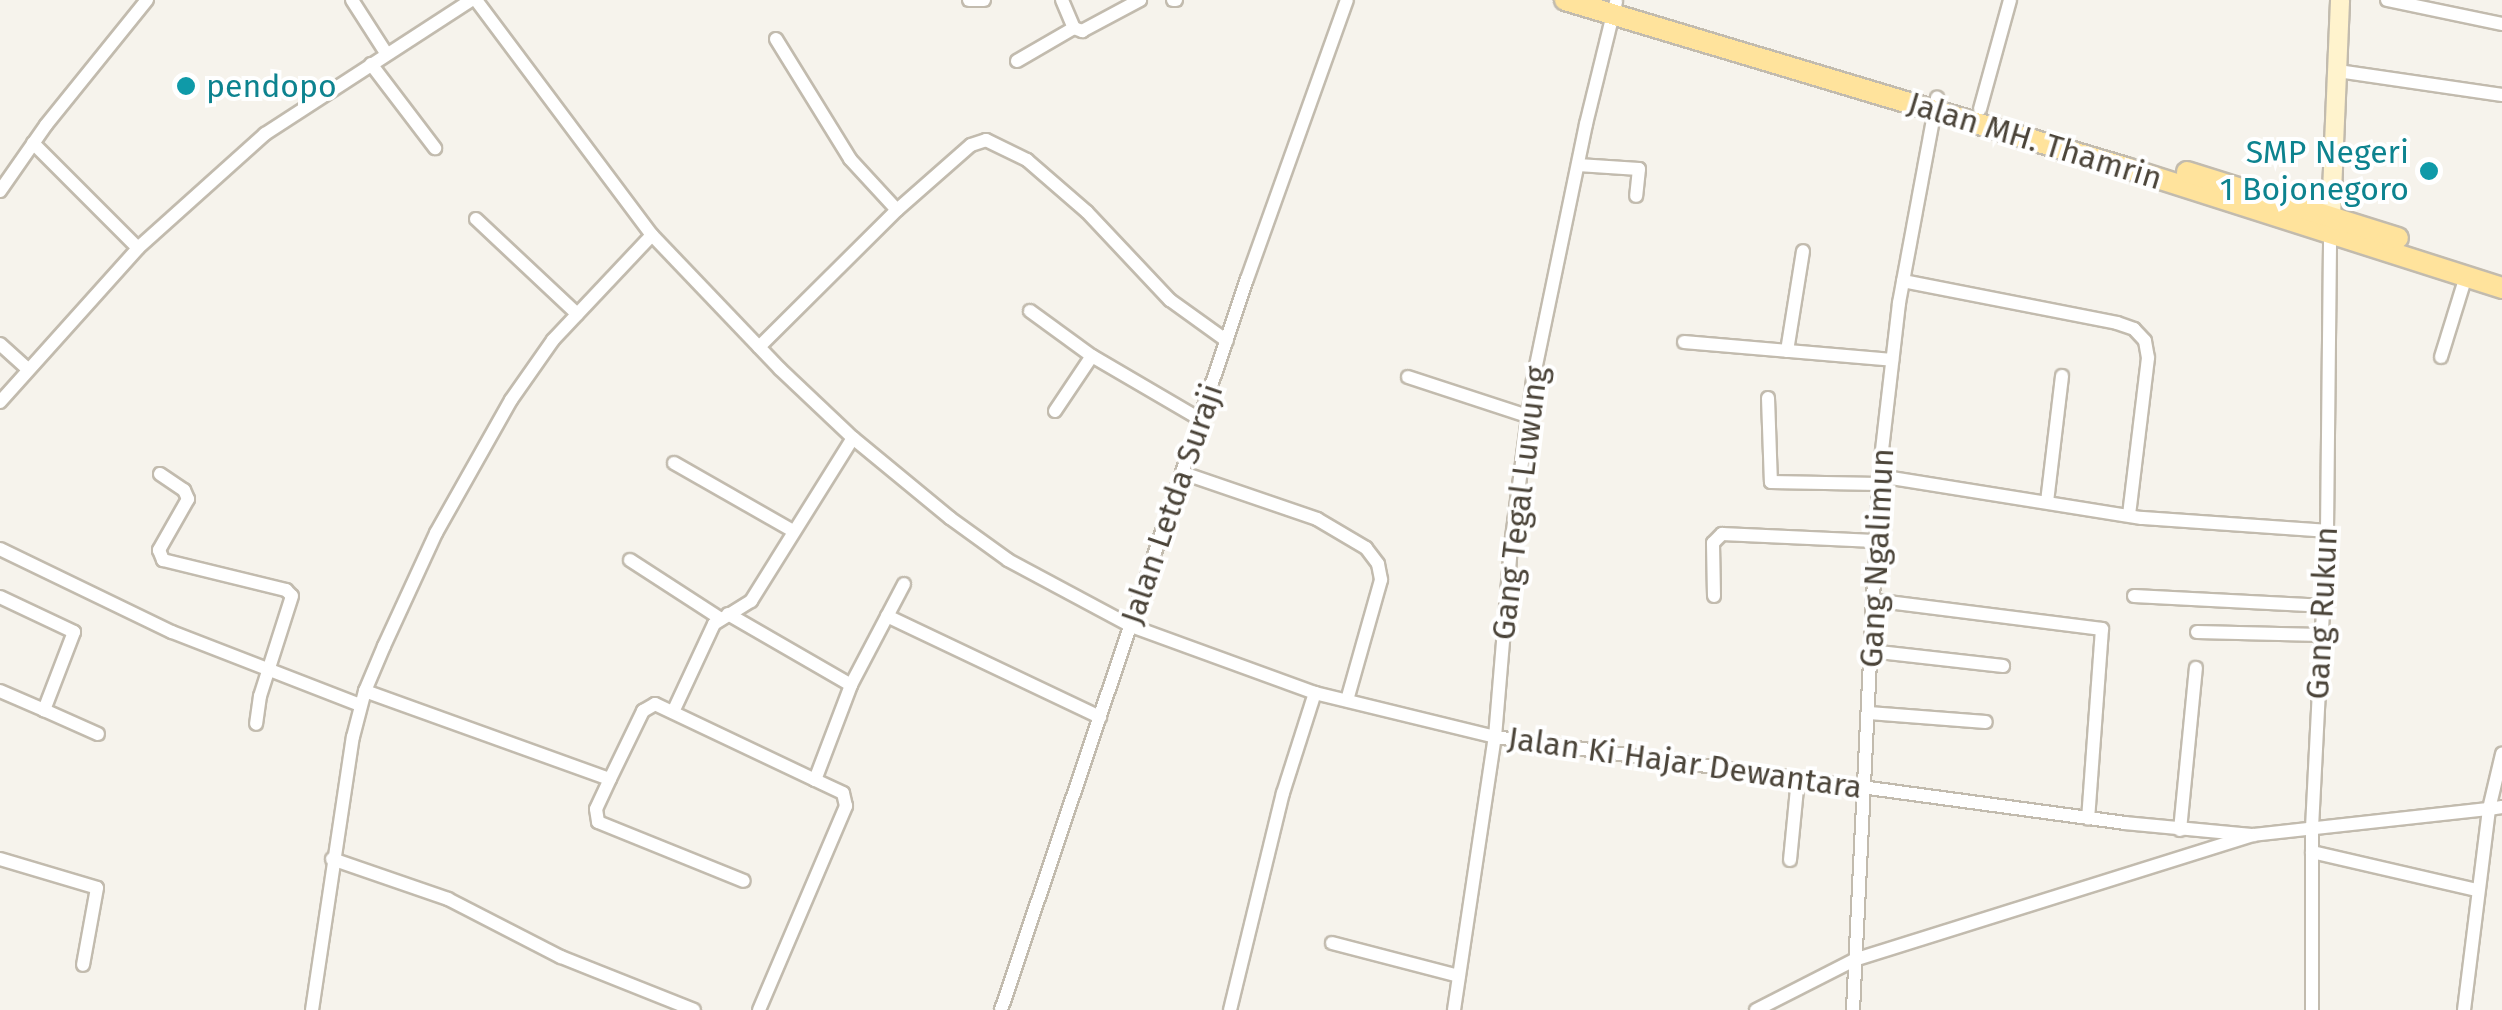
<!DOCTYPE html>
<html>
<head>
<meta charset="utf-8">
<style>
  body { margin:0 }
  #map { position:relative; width:2502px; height:1010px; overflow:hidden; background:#f6f3ec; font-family:"Fira Sans",sans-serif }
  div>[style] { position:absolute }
  .roads { filter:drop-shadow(2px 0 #c2bbae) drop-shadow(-2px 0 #c2bbae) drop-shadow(0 2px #c2bbae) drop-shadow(0 -2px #c2bbae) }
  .street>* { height:12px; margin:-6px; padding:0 6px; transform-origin:6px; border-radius:6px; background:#fff }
  .secondary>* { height:18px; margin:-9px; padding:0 9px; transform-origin:9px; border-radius:9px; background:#fff3cd }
  .primary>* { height:20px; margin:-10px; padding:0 10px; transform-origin:10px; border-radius:10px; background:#ffe39c }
  .dots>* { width:28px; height:28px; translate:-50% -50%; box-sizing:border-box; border:5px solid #fff; border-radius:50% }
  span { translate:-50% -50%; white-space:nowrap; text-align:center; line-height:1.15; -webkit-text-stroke:8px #fff; paint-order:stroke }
  .culture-label { font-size:32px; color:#0d838f }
  .left { translate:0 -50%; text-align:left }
  .right { translate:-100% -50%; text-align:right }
  .street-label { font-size:32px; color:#4b4439 }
</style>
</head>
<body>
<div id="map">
  <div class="roads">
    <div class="street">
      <i style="left:352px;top:0;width:63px;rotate:57.3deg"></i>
      <i style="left:476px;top:0;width:294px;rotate:53.2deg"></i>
      <i style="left:652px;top:235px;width:185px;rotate:46.3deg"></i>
      <i style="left:780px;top:369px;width:100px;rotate:43.4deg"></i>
      <i style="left:853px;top:438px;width:126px;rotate:39.5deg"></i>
      <i style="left:950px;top:518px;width:72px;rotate:35.9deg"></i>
      <i style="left:1008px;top:560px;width:140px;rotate:28.2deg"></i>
      <i style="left:1131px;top:626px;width:196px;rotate:20deg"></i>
      <i style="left:1315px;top:693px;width:185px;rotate:13.7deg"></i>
      <i style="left:1495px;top:737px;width:636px;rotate:7.77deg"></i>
      <i style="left:2125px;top:823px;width:129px;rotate:5.4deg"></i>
      <i style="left:969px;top:0;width:15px"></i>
      <i style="left:1062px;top:0;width:30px;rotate:67deg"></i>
      <i style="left:1074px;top:28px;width:9px;rotate:21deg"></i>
      <i style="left:1082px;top:31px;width:66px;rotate:-28.1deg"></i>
      <i style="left:1173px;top:0;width:3px"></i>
      <i style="left:2387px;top:0;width:117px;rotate:11.8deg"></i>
      <i style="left:776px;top:39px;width:141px;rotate:58.3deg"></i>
      <i style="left:850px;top:159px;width:69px;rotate:47.3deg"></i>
      <i style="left:1017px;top:61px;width:66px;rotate:-30.1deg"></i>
      <i style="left:371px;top:64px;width:106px;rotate:52.7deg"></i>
      <i style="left:2338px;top:71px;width:166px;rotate:8.3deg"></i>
      <i style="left:1980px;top:109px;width:113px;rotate:-74.6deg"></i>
      <i style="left:33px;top:143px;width:148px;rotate:45deg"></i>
      <i style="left:1578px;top:165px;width:61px;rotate:3.8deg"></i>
      <i style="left:1639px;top:169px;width:27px;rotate:96deg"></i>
      <i style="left:0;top:191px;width:80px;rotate:-55.1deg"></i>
      <i style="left:46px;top:125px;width:161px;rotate:-51.1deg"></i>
      <i style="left:476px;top:219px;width:139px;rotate:43.2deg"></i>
      <i style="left:1903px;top:281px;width:218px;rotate:11.1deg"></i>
      <i style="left:2117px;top:323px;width:18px;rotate:19deg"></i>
      <i style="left:2134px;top:329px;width:16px;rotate:47deg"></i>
      <i style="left:2145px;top:341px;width:17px;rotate:80deg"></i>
      <i style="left:2148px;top:358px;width:158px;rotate:96.9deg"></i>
      <i style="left:1030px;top:311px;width:77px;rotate:36deg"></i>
      <i style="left:1684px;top:342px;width:209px;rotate:4.9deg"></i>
      <i style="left:0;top:344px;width:38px;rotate:42deg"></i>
      <i style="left:759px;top:347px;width:194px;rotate:-44.8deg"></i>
      <i style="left:897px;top:210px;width:98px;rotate:-41.3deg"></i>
      <i style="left:971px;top:145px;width:16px;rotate:-18deg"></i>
      <i style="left:986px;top:140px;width:46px;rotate:26deg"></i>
      <i style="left:1027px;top:160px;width:79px;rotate:40.9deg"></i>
      <i style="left:1087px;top:212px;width:121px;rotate:46.7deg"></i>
      <i style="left:1170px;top:300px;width:70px;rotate:35.7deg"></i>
      <i style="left:1787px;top:351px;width:101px;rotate:-80.9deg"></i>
      <i style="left:2441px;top:357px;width:85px;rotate:-72.8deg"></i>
      <i style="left:1408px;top:377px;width:125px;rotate:18.1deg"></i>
      <i style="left:1768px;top:398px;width:84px;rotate:88deg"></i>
      <i style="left:1771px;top:482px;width:108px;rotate:1.1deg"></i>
      <i style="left:0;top:402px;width:207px;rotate:-48.1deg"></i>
      <i style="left:138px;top:248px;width:171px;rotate:-41.9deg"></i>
      <i style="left:265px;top:134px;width:246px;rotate:-33deg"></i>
      <i style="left:1055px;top:411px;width:66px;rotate:-56.1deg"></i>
      <i style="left:1092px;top:356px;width:125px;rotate:30.3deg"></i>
      <i style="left:674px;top:463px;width:137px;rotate:29.7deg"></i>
      <i style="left:1183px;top:473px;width:142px;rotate:18.9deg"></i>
      <i style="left:1317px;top:519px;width:57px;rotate:30.6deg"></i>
      <i style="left:1366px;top:548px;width:20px;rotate:53deg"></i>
      <i style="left:1378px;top:564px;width:16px;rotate:79deg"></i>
      <i style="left:1381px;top:580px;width:125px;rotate:105.8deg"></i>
      <i style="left:160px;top:474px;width:29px;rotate:34deg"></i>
      <i style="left:184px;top:490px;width:10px;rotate:66deg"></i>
      <i style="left:188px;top:499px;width:59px;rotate:119.6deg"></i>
      <i style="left:159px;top:550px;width:11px;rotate:68deg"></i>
      <i style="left:163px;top:560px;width:127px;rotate:13.7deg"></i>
      <i style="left:286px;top:590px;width:8px;rotate:45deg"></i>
      <i style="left:292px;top:596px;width:105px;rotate:107.7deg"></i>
      <i style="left:260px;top:696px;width:28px;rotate:98deg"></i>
      <i style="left:1879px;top:476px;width:266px;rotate:9.1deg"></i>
      <i style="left:2142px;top:518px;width:185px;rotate:4deg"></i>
      <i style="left:2047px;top:502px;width:127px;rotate:-83.2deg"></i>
      <i style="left:0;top:549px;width:191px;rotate:25.8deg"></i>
      <i style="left:172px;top:632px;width:202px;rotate:21.2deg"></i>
      <i style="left:630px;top:560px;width:108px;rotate:33deg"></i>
      <i style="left:1714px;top:596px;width:53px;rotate:-91.1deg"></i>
      <i style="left:1713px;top:543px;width:13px;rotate:-45deg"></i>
      <i style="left:1722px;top:534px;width:153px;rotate:2.6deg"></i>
      <i style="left:2134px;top:596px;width:188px;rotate:3deg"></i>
      <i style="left:0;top:597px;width:82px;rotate:25.3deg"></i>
      <i style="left:74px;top:632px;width:84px;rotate:111deg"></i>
      <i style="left:44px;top:710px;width:59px;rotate:24deg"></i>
      <i style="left:1872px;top:600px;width:232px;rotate:7.2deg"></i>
      <i style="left:2102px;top:629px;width:190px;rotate:94.2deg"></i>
      <i style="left:728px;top:614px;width:142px;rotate:30deg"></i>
      <i style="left:887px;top:616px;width:236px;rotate:25.4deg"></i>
      <i style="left:2197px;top:632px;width:124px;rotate:1.4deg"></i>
      <i style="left:1870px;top:651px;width:134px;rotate:6.4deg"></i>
      <i style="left:0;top:691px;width:48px;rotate:23.4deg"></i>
      <i style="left:365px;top:691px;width:260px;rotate:19.8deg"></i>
      <i style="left:610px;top:779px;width:76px;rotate:-64.1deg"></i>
      <i style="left:643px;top:711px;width:14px;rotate:-30deg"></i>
      <i style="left:655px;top:704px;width:177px;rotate:25.4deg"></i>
      <i style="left:673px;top:712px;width:97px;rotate:-65deg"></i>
      <i style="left:714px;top:624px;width:44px;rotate:-31.9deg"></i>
      <i style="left:751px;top:601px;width:192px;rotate:-58deg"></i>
      <i style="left:1869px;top:713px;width:117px;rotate:4.4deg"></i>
      <i style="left:610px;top:779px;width:33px;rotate:115deg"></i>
      <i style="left:596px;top:809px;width:13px;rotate:81deg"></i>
      <i style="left:598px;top:822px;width:157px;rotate:22deg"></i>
      <i style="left:2180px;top:830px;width:163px;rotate:-84.4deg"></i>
      <i style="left:2312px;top:852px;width:169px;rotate:13deg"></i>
      <i style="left:0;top:859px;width:101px;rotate:16.6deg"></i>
      <i style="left:97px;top:888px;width:78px;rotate:100.3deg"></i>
      <i style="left:332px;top:859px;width:123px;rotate:19deg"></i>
      <i style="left:448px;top:899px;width:127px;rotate:27.2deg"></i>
      <i style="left:561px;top:957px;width:143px;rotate:21.7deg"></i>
      <i style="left:1790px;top:860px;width:81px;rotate:-84.4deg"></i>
      <i style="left:1332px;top:943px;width:131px;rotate:14.6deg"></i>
      <i style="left:312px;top:1010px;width:276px;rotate:-81.5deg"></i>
      <i style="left:353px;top:737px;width:48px;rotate:-75.4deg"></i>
      <i style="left:365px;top:691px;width:49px;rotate:-67.1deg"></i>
      <i style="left:384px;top:646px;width:124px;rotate:-65.3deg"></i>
      <i style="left:436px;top:533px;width:153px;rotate:-60.6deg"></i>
      <i style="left:511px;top:400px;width:73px;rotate:-55deg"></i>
      <i style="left:553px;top:340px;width:144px;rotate:-46.7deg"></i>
      <i style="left:759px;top:1010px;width:222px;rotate:-66.9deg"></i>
      <i style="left:846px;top:806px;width:13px;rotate:-103deg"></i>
      <i style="left:843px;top:793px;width:31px;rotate:-155deg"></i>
      <i style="left:815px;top:780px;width:102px;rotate:-69.2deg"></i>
      <i style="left:851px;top:685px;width:114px;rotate:-62.3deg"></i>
      <i style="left:1001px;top:1010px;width:771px;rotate:-71.4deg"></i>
      <i style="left:1247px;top:279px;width:296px;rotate:-70.3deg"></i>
      <i style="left:1230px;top:1010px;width:223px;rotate:-76.3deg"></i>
      <i style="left:1283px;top:793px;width:105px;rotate:-72.3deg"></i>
      <i style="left:1454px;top:1010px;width:276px;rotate:-81.5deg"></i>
      <i style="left:1495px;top:737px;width:193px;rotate:-85.2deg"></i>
      <i style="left:1511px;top:545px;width:166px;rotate:-82.4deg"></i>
      <i style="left:1533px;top:380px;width:261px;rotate:-78.3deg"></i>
      <i style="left:1586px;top:124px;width:126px;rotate:-76.2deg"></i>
      <i style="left:1756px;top:1010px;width:110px;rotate:-27deg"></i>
      <i style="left:1854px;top:960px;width:418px;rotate:-17.4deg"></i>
      <i style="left:2253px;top:835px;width:237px;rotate:-6.3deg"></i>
      <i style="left:2489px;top:809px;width:57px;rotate:-76.7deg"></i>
      <i style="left:1853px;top:1010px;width:535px;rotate:-87.21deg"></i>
      <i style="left:1879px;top:476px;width:174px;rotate:-83.4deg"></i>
      <i style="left:1899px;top:303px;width:209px;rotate:-79.5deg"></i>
      <i style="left:2312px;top:1010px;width:182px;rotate:-90deg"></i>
      <i style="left:2312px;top:828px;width:297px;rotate:-87.1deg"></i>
      <i style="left:2327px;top:531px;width:303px;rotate:-89.4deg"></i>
      <i style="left:2464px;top:1010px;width:203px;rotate:-82.9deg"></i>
      <i style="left:2489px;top:809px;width:13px;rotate:-9deg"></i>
    </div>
    <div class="secondary">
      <i style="left:2331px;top:216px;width:216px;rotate:-87.6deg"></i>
    </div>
    <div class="primary">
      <i style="left:1565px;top:0;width:586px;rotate:16.67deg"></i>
      <i style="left:2126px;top:168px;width:395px;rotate:17.7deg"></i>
      <i style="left:2187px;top:172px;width:221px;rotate:17.4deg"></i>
    </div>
  </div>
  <div class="dots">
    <i style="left:186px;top:86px;background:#0f9aa8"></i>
    <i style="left:2429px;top:171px;background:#0f9aa8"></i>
  </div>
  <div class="culture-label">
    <span class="left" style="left:206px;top:86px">pendopo</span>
    <span class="right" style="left:2409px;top:171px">SMP Negeri<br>1 Bojonegoro</span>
  </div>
  <div class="street-label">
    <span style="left:2035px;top:141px;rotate:17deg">Jalan MH. Thamrin</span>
    <span style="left:1520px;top:503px;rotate:-83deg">Gang Tegal Luwung</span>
    <span style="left:1172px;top:504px;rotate:-71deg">Jalan Letda Suraji</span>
    <span style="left:1877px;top:558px;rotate:-87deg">Gang Ngalimun</span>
    <span style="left:2322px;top:613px;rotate:-87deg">Gang Rukun</span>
    <span style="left:1685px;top:763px;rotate:8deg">Jalan Ki Hajar Dewantara</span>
  </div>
</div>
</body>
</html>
